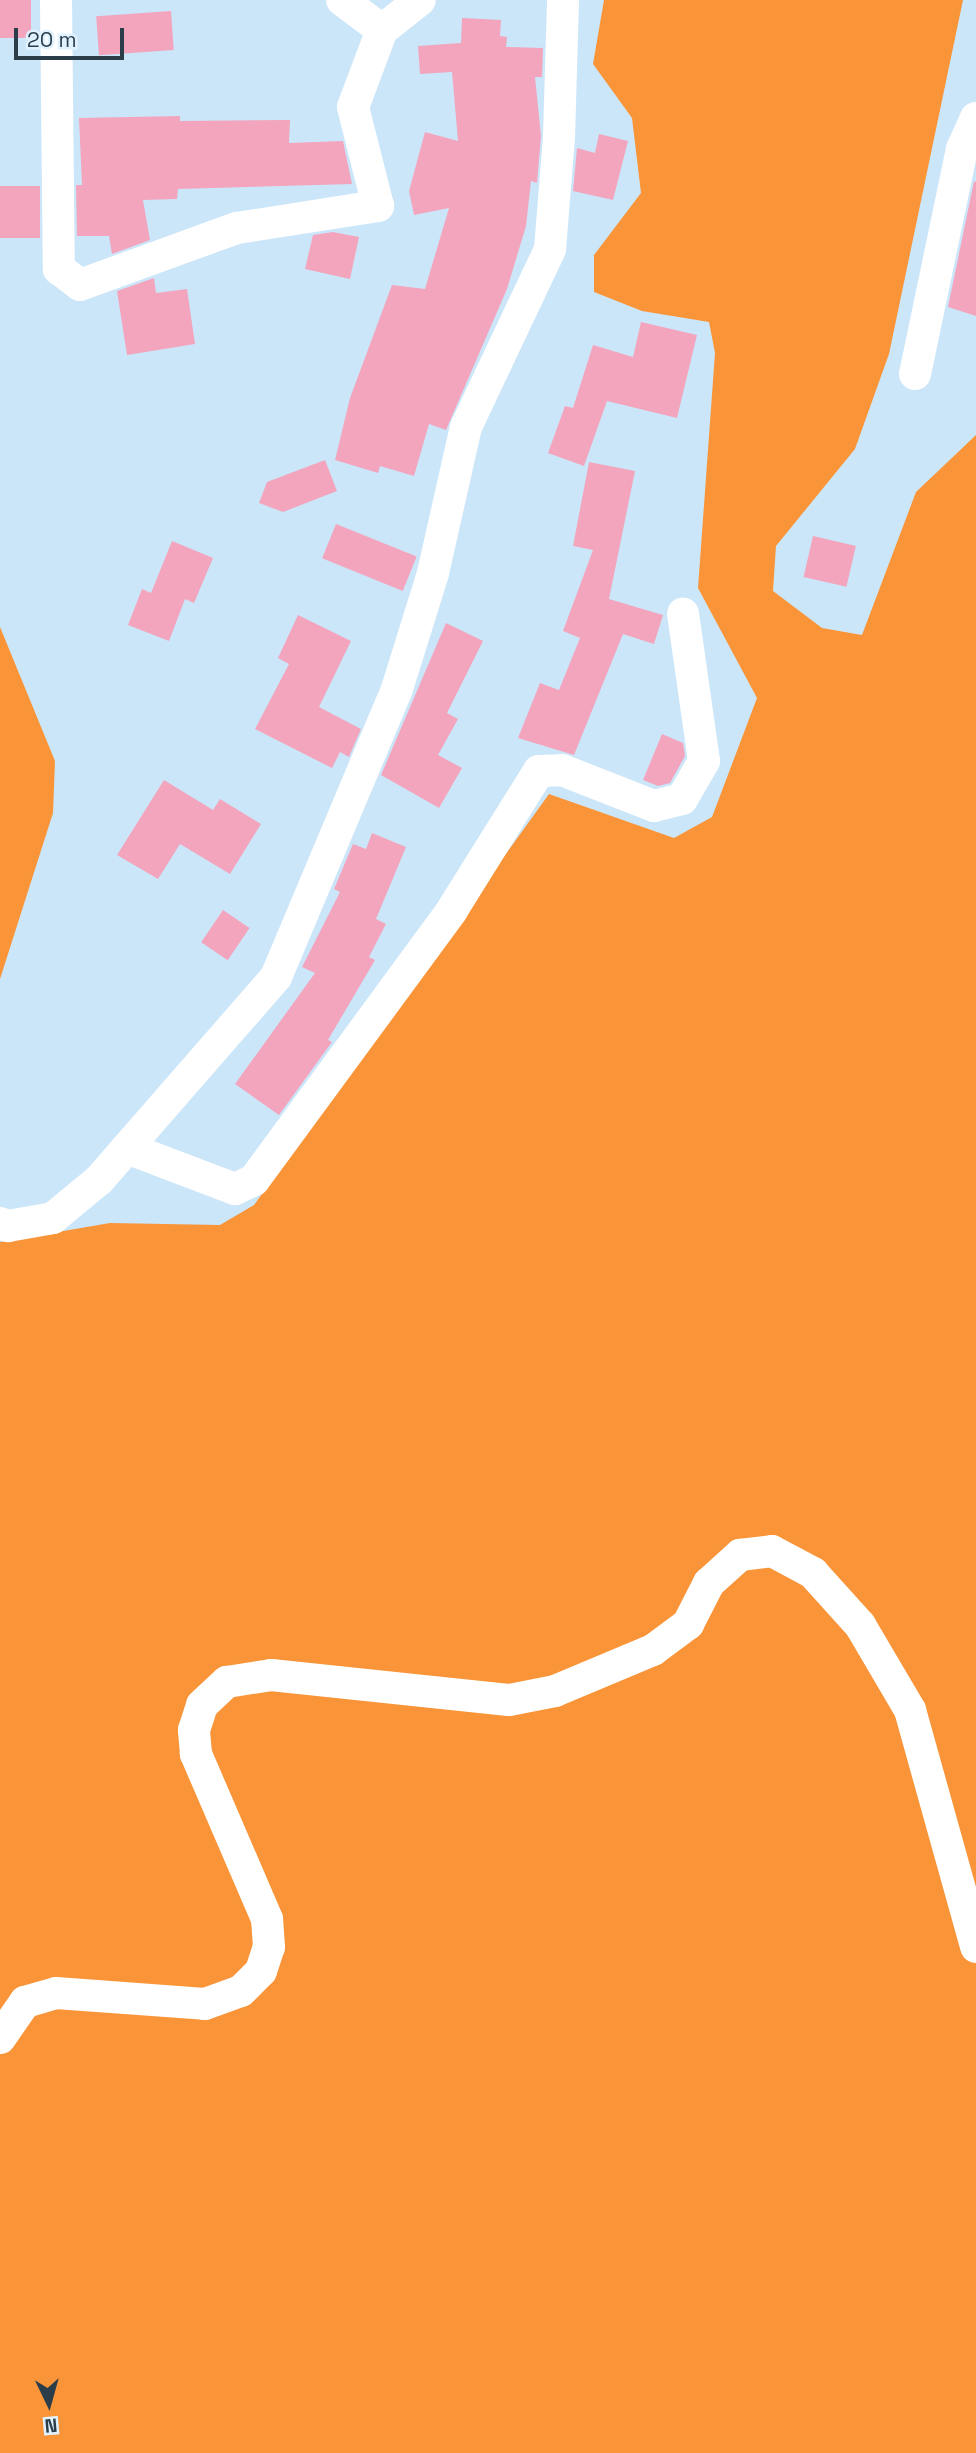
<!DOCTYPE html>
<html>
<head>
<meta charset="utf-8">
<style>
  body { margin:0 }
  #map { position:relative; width:976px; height:2453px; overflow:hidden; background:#cce6f9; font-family:"Space Grotesk",sans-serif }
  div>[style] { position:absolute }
  .forest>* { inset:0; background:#f99538 }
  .building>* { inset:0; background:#f2a5bd; transform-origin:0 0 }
  .minor>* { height:32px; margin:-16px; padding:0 16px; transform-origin:16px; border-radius:16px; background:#fff }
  span { translate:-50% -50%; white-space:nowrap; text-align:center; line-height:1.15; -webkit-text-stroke:5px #e0f2ff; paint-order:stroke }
  .north { position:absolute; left:14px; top:2369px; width:70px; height:70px; -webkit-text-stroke:5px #e0f2ff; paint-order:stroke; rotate:175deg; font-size:19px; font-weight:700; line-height:28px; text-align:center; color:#2b3d49 }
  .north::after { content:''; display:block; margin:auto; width:24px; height:32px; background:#2b3d49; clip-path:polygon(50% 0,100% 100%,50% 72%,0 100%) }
  .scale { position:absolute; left:14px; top:28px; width:110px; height:32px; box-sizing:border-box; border:4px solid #2b3d49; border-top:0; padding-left:9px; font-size:21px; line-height:24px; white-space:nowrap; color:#2b3d49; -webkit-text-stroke:5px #e0f2ff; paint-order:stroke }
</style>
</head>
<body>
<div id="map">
  <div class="forest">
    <i style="clip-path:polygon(604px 0,963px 0,889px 354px,855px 449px,776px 546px,773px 591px,822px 628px,862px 635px,916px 492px,976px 435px,976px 2453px,0 2453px,0 1242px,110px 1223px,220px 1225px,254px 1205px,549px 794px,674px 838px,712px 817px,757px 698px,698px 588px,715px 353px,709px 322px,642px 311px,594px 292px,594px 255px,641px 193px,632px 118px,593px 64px)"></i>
    <i style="clip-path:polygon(0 627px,55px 761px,53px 813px,0 979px)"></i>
  </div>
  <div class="building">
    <i style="left:0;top:0;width:31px;height:38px"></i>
    <i style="left:171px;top:11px;width:39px;height:75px;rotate:86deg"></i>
    <i style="clip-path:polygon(462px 18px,501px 20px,500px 36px,507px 37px,506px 47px,543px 48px,542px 77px,535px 77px,541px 136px,537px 183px,531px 181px,526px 226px,507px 289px,446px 430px,429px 424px,414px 476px,380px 466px,378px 473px,335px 460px,350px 398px,392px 285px,425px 289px,449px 208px,414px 215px,409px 191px,425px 132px,458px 141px,452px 72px,420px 74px,418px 46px,461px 43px)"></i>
    <i style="clip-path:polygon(180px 116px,180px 121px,290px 120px,289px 143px,343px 141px,352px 184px,178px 189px,177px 199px,143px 200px,150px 240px,112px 254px,109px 236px,77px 236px,76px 185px,82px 185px,79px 118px)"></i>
    <i style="clip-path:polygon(599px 134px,628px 141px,613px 200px,573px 191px,577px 148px,595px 153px)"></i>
    <i style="clip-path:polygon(974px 181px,976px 182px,976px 316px,948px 307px)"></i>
    <i style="left:0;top:186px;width:40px;height:52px"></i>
    <i style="clip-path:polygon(333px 232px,359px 237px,350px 279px,305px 269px,313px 235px)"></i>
    <i style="clip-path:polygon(154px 278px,156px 293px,187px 289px,195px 344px,127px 355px,117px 291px)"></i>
    <i style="clip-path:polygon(641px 322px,697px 335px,677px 418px,607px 401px,584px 466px,548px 453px,565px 406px,573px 408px,593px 345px,633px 357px)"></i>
    <i style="clip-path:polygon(325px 460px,337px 491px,283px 512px,259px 503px,267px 482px)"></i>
    <i style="clip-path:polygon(589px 462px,635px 471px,609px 599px,663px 615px,654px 644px,623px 634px,574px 755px,518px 738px,540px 683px,559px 690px,580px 638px,563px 631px,593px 550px,573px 546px)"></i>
    <i style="left:336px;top:524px;width:87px;height:37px;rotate:22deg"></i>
    <i style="left:813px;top:536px;width:44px;height:42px;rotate:13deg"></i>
    <i style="clip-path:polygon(172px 541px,213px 558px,194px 603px,185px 599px,169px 641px,128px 625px,142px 589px,151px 593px)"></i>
    <i style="clip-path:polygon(298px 615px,351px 641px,319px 707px,361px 729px,349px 757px,340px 752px,332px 768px,255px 729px,289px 664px,278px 658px)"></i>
    <i style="clip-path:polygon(446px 623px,483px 641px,447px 713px,458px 719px,438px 755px,462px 768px,439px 808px,381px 775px)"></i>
    <i style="clip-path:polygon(662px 734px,683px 743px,685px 756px,670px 783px,658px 786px,643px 780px)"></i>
    <i style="clip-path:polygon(164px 780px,213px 810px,220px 799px,261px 824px,230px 874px,180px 844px,158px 879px,117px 855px)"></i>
    <i style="clip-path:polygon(372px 833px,406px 847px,376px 919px,386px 924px,369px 957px,375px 960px,328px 1040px,332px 1042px,279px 1115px,235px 1084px,315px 973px,302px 967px,340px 892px,334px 889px,353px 844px,366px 849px)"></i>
    <i style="left:223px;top:910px;width:32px;height:39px;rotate:34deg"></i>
  </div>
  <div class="minor">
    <i style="left:56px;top:0;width:269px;rotate:89.4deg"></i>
    <i style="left:59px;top:269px;width:26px;rotate:37deg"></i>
    <i style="left:80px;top:285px;width:167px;rotate:-20deg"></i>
    <i style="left:237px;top:228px;width:143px;rotate:-8.9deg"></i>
    <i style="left:378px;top:206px;width:102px;rotate:-104.2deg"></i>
    <i style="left:353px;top:107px;width:82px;rotate:-69.4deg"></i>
    <i style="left:342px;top:0;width:50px;rotate:36.9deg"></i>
    <i style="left:382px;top:30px;width:48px;rotate:-38.3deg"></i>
    <i style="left:915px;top:374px;width:230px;rotate:-78.2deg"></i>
    <i style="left:962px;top:149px;width:34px;rotate:-66deg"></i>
    <i style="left:127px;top:1148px;width:116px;rotate:20.8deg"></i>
    <i style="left:235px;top:1189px;width:21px;rotate:-25deg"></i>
    <i style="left:254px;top:1180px;width:335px;rotate:-53.7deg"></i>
    <i style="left:452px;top:910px;width:164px;rotate:-58deg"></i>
    <i style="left:539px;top:771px;width:23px;rotate:-2deg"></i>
    <i style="left:562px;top:770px;width:99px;rotate:21.4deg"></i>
    <i style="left:654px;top:806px;width:29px;rotate:-14deg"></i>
    <i style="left:682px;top:799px;width:44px;rotate:-59.9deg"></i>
    <i style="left:704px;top:761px;width:149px;rotate:-98.1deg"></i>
    <i style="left:0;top:1223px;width:9px;rotate:21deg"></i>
    <i style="left:8px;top:1226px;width:46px;rotate:-10.1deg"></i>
    <i style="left:53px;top:1218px;width:60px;rotate:-39.6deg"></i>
    <i style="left:99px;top:1180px;width:269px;rotate:-48.9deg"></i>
    <i style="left:276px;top:977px;width:309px;rotate:-67.2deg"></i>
    <i style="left:396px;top:692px;width:125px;rotate:-72.7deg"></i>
    <i style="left:433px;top:573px;width:150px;rotate:-77.3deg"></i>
    <i style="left:466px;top:427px;width:197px;rotate:-64.7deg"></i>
    <i style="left:550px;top:249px;width:112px;rotate:-85.4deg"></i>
    <i style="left:559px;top:137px;width:137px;rotate:-88.3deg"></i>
    <i style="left:0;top:2038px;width:44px;rotate:-55.2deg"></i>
    <i style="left:25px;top:2002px;width:32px;rotate:-16deg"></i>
    <i style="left:56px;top:1993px;width:149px;rotate:4.2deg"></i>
    <i style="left:205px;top:2004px;width:38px;rotate:-20deg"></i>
    <i style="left:241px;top:1991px;width:28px;rotate:-45deg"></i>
    <i style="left:261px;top:1971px;width:25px;rotate:-72deg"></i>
    <i style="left:269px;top:1947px;width:28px;rotate:-94deg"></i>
    <i style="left:267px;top:1919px;width:180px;rotate:-113.3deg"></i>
    <i style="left:196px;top:1754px;width:24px;rotate:-95deg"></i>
    <i style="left:194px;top:1730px;width:26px;rotate:-72deg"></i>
    <i style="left:202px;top:1705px;width:34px;rotate:-43deg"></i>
    <i style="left:227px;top:1682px;width:45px;rotate:-9deg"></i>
    <i style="left:271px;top:1675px;width:239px;rotate:6deg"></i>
    <i style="left:509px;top:1700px;width:47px;rotate:-11.1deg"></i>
    <i style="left:555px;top:1691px;width:106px;rotate:-22.7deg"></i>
    <i style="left:653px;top:1650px;width:44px;rotate:-36.6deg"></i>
    <i style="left:688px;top:1624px;width:46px;rotate:-62.9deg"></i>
    <i style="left:709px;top:1583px;width:42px;rotate:-42.1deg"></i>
    <i style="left:740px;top:1555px;width:32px;rotate:-7deg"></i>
    <i style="left:772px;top:1551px;width:47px;rotate:28.2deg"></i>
    <i style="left:813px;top:1573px;width:70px;rotate:47.9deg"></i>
    <i style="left:860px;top:1625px;width:99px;rotate:59.5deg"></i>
    <i style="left:910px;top:1710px;width:246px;rotate:74.4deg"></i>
  </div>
  <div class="north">N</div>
  <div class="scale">20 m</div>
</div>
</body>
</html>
